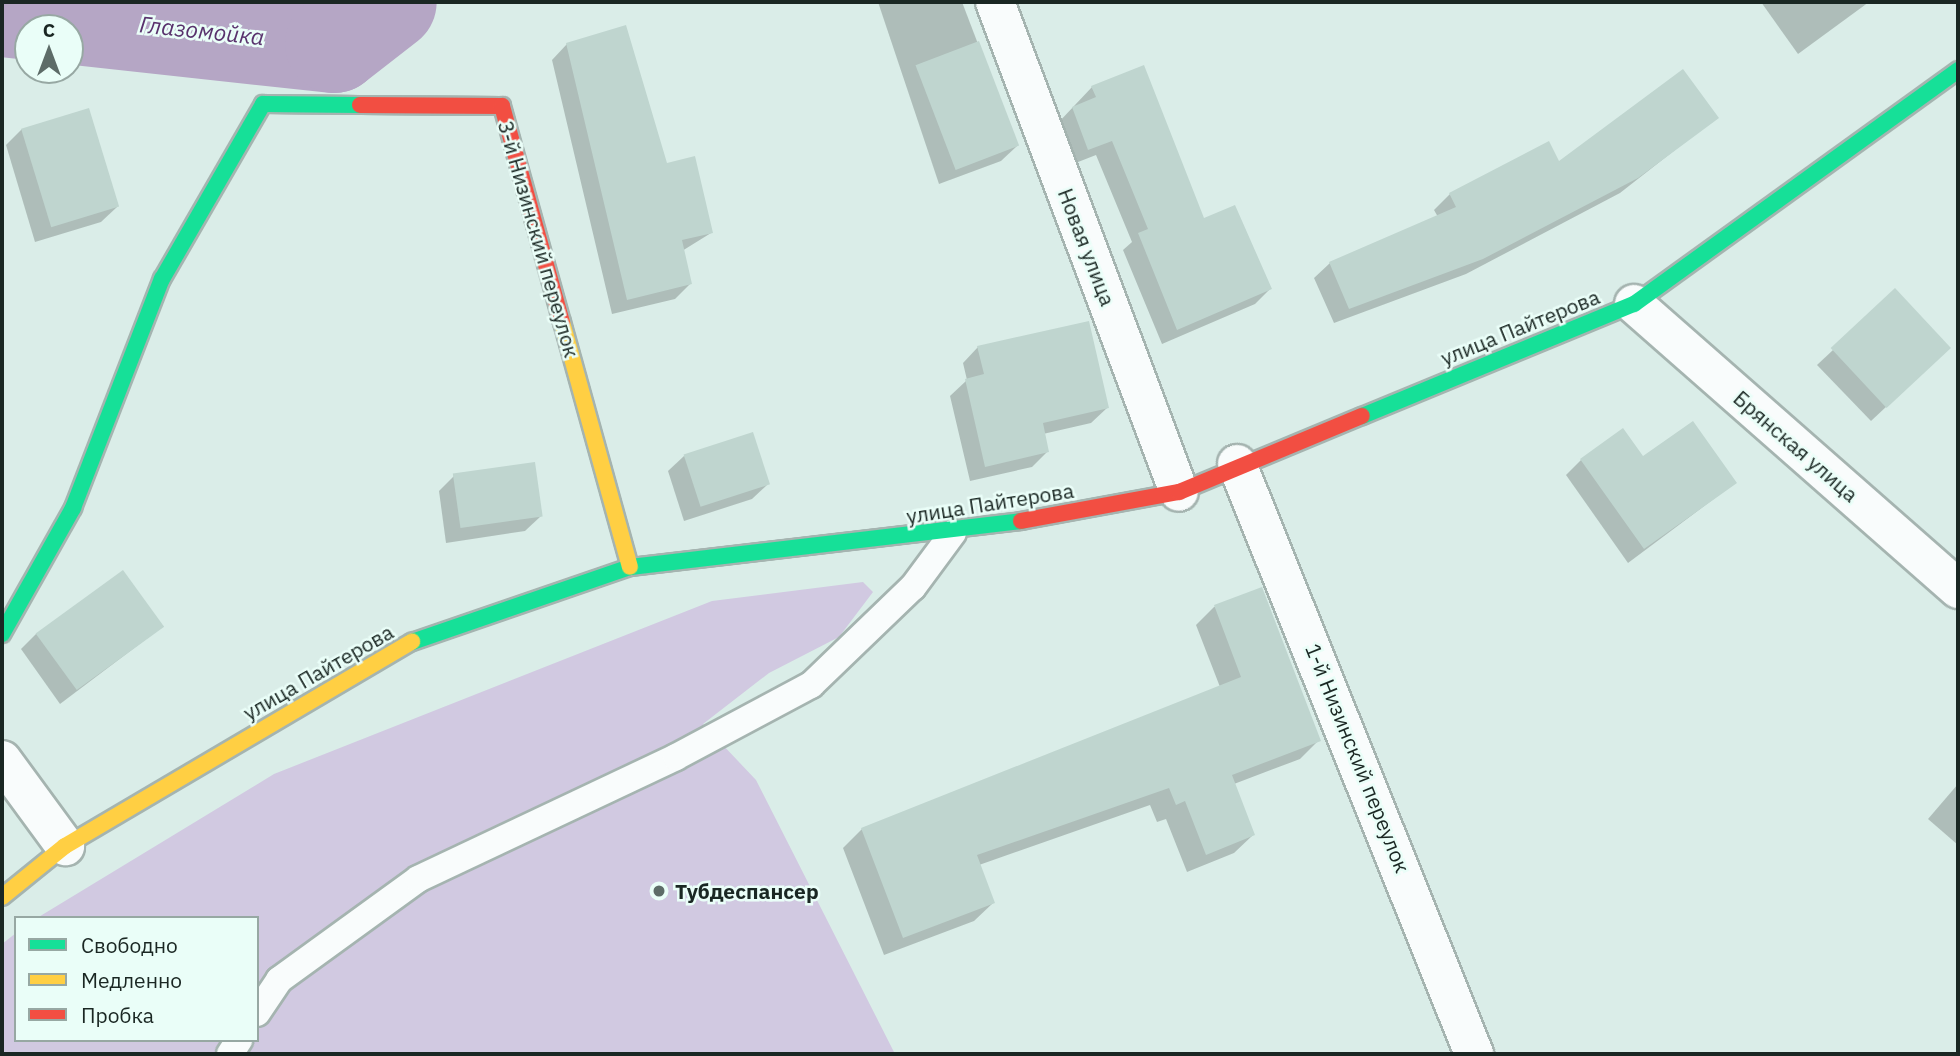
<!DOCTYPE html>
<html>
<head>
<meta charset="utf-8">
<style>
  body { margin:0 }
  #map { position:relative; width:1960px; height:1056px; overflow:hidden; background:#daede8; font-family:"IBM Plex Sans",sans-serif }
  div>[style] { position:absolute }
  .forest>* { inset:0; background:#d1c9e1 }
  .shadow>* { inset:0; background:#0003 }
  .river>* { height:98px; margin:-49px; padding:0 49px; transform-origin:49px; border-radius:49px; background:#b5a6c5 }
  .building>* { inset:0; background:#bfd5cf; transform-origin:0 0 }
  .roads { filter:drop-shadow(2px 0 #a5b4b0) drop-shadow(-2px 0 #a5b4b0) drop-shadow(0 2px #a5b4b0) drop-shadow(0 -2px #a5b4b0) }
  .lane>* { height:26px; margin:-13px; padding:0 13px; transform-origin:13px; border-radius:13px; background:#f9fcfc }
  .street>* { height:38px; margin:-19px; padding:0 19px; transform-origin:19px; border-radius:19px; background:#f9fcfc }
  .fast>* { height:16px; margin:-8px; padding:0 8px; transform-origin:8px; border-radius:8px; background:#16e098 }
  .slow>* { height:16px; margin:-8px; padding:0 8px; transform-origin:8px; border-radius:8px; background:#ffcf43 }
  .jam>* { height:16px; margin:-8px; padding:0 8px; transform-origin:8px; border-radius:8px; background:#f24e42 }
  .dots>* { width:19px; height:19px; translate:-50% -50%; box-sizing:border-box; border:4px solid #eafef8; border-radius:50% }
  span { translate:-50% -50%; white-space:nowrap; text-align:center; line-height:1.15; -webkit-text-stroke:5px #eafef8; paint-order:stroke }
  .street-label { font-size:21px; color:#1a2723 }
  .poi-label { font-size:21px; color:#1a2723; font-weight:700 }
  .left { translate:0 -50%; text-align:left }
  .water-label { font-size:23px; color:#59326d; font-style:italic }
  .frame { position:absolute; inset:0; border:4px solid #1a2723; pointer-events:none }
  .legend { position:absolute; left:14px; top:916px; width:245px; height:126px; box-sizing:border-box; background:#eafef8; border:2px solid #97a8a3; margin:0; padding:9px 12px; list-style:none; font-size:21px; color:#1a2723 }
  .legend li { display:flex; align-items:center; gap:14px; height:35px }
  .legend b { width:35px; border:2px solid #97a8a3 }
  .north { position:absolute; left:14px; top:14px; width:70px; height:70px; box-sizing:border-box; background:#eafef8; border:2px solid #97a8a3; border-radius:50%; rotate:0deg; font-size:19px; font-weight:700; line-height:28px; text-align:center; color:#1a2723 }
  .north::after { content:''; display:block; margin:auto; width:24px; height:32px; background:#5d6c68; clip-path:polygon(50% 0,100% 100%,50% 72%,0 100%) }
</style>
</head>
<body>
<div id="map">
  <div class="forest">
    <i style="clip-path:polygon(863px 582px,873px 592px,839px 637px,769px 673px,703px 724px,756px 780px,895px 1054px,2px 1054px,2px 944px,16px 933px,16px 1040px,257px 1040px,257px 918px,37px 918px,274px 774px,712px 601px)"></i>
  </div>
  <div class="shadow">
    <i style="clip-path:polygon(878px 2px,962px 2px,1017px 146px,1001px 161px,939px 184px)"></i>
    <i style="clip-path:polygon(1761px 2px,1869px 2px,1798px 54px)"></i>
    <i style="clip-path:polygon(567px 44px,666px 165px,711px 233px,682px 251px,690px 284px,675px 299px,612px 314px,552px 60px)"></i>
    <i style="clip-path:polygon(1092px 87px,1203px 220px,1270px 289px,1255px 304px,1162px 344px,1123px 250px,1132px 242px,1096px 155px,1073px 164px,1057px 124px)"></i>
    <i style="clip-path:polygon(1717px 117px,1620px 193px,1466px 274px,1334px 323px,1314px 278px,1330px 263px,1438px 217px,1434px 210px,1450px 194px)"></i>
    <i style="clip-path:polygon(22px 129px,117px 207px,101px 222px,35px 242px,6px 145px)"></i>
    <i style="clip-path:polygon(978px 347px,1107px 408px,1091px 423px,1043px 434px,1047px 452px,1032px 467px,970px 481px,950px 396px,967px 380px,963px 363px)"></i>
    <i style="clip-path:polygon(1833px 350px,1933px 363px,1871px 421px,1817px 365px)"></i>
    <i style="clip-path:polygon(684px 456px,768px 484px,752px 499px,684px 521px,668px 471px)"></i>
    <i style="clip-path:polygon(1643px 458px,1735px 483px,1628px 563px,1566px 475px,1581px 460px)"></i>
    <i style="clip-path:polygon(454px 476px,541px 516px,525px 531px,446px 543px,439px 491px)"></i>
    <i style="clip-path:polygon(1261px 589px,1319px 740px,1300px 759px,1234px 784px,1253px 835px,1234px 853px,1187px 872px,1166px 819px,1157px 822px,1150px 805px,979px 865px,993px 903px,974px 921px,884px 955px,843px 848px,862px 829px,1220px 687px,1196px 625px,1214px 607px)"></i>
    <i style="clip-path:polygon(162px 627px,60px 704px,21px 649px,36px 634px)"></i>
    <i style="clip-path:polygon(1958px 784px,1958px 845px,1928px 819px)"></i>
  </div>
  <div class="river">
    <i style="left:2px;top:8px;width:334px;rotate:6.2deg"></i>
    <i style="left:334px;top:44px;width:68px;rotate:-37.9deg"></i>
  </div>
  <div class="building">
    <i style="clip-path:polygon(626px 25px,667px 163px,695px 156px,713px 233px,682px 240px,692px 284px,627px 300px,566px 43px)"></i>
    <i style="left:979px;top:41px;width:112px;height:68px;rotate:69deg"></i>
    <i style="clip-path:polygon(1144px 65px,1204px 218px,1235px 205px,1272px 289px,1177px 330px,1138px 233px,1148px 229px,1112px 141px,1088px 150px,1072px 107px,1096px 97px,1091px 86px)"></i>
    <i style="clip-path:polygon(1683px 69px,1719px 118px,1638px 178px,1483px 259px,1349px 309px,1329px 262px,1456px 207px,1449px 193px,1549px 141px,1559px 161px)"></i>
    <i style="left:89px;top:108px;width:103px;height:71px;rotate:73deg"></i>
    <i style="left:1895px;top:288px;width:82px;height:88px;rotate:47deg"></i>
    <i style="clip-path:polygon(1089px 321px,1109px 408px,1043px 423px,1049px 452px,985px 467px,965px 379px,984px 374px,977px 346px)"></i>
    <i style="clip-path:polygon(1693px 421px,1737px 483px,1644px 549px,1580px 459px,1623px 428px,1643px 456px)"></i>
    <i style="left:753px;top:432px;width:55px;height:73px;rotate:72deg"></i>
    <i style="left:535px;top:462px;width:55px;height:83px;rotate:82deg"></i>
    <i style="left:123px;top:570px;width:70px;height:108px;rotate:54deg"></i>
    <i style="clip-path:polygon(1262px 587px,1321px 741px,1232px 775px,1255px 835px,1206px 855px,1185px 801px,1176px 805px,1169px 788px,977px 855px,995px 903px,903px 938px,861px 828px,1241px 677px,1214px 605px)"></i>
  </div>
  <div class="roads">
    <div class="lane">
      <i style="left:257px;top:1013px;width:40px;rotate:-56deg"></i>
      <i style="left:279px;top:980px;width:172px;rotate:-36deg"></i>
      <i style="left:418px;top:879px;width:285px;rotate:-25.3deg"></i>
      <i style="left:676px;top:757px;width:153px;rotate:-28.1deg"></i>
      <i style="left:811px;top:685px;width:141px;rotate:-43.9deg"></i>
      <i style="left:913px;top:587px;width:67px;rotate:-53.5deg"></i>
      <i style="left:230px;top:1054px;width:17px;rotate:-57deg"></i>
    </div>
    <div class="street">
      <i style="left:995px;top:2px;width:523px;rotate:69.42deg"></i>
      <i style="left:1634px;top:304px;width:432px;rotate:41.3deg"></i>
      <i style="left:1237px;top:464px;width:636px;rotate:68.11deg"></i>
      <i style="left:2px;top:760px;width:107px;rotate:53.8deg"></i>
    </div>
    <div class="fast">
      <i style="left:1362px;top:416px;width:294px;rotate:-22.4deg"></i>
      <i style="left:1634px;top:304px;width:400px;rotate:-35.8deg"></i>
      <i style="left:2px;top:634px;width:145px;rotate:-60.6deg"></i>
      <i style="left:73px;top:508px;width:246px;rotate:-68.8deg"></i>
      <i style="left:162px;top:279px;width:202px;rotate:-60deg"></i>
      <i style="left:263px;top:104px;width:97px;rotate:0.6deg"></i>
      <i style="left:412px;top:642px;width:231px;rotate:-19deg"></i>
      <i style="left:630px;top:567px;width:394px;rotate:-6.7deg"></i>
    </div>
    <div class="slow">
      <i style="left:562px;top:322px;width:254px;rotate:74.5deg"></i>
      <i style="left:2px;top:897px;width:81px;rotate:-39deg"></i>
      <i style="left:65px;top:846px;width:403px;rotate:-30.5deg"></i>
    </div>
    <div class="jam">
      <i style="left:360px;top:105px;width:142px;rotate:0.4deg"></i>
      <i style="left:502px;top:106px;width:224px;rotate:74.5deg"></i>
      <i style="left:1021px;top:521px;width:161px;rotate:-10.4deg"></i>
      <i style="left:1179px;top:492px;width:198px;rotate:-22.6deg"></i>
    </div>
  </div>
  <div class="dots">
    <i style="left:659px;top:891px;background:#5d6c68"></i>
  </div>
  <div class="street-label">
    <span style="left:539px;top:239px;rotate:74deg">3-й Низинский переулок</span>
    <span style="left:1087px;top:247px;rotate:69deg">Новая улица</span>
    <span style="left:1520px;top:327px;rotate:-22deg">улица Пайтерова</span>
    <span style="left:1796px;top:446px;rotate:41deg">Брянская улица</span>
    <span style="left:990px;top:503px;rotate:-9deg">улица Пайтерова</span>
    <span style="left:318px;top:672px;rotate:-30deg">улица Пайтерова</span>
    <span style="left:1358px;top:758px;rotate:68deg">1-й Низинский переулок</span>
  </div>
  <div class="poi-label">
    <span class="left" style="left:675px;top:891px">Тубдеспансер</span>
  </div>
  <div class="water-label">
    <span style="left:202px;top:30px;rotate:6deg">Глазомойка</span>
  </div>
  <div class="frame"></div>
  <ul class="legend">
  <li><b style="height:9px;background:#16e098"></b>Свободно</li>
  <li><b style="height:9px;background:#ffcf43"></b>Медленно</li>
  <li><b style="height:9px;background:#f24e42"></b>Пробка</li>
  </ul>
  <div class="north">С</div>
</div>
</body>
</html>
